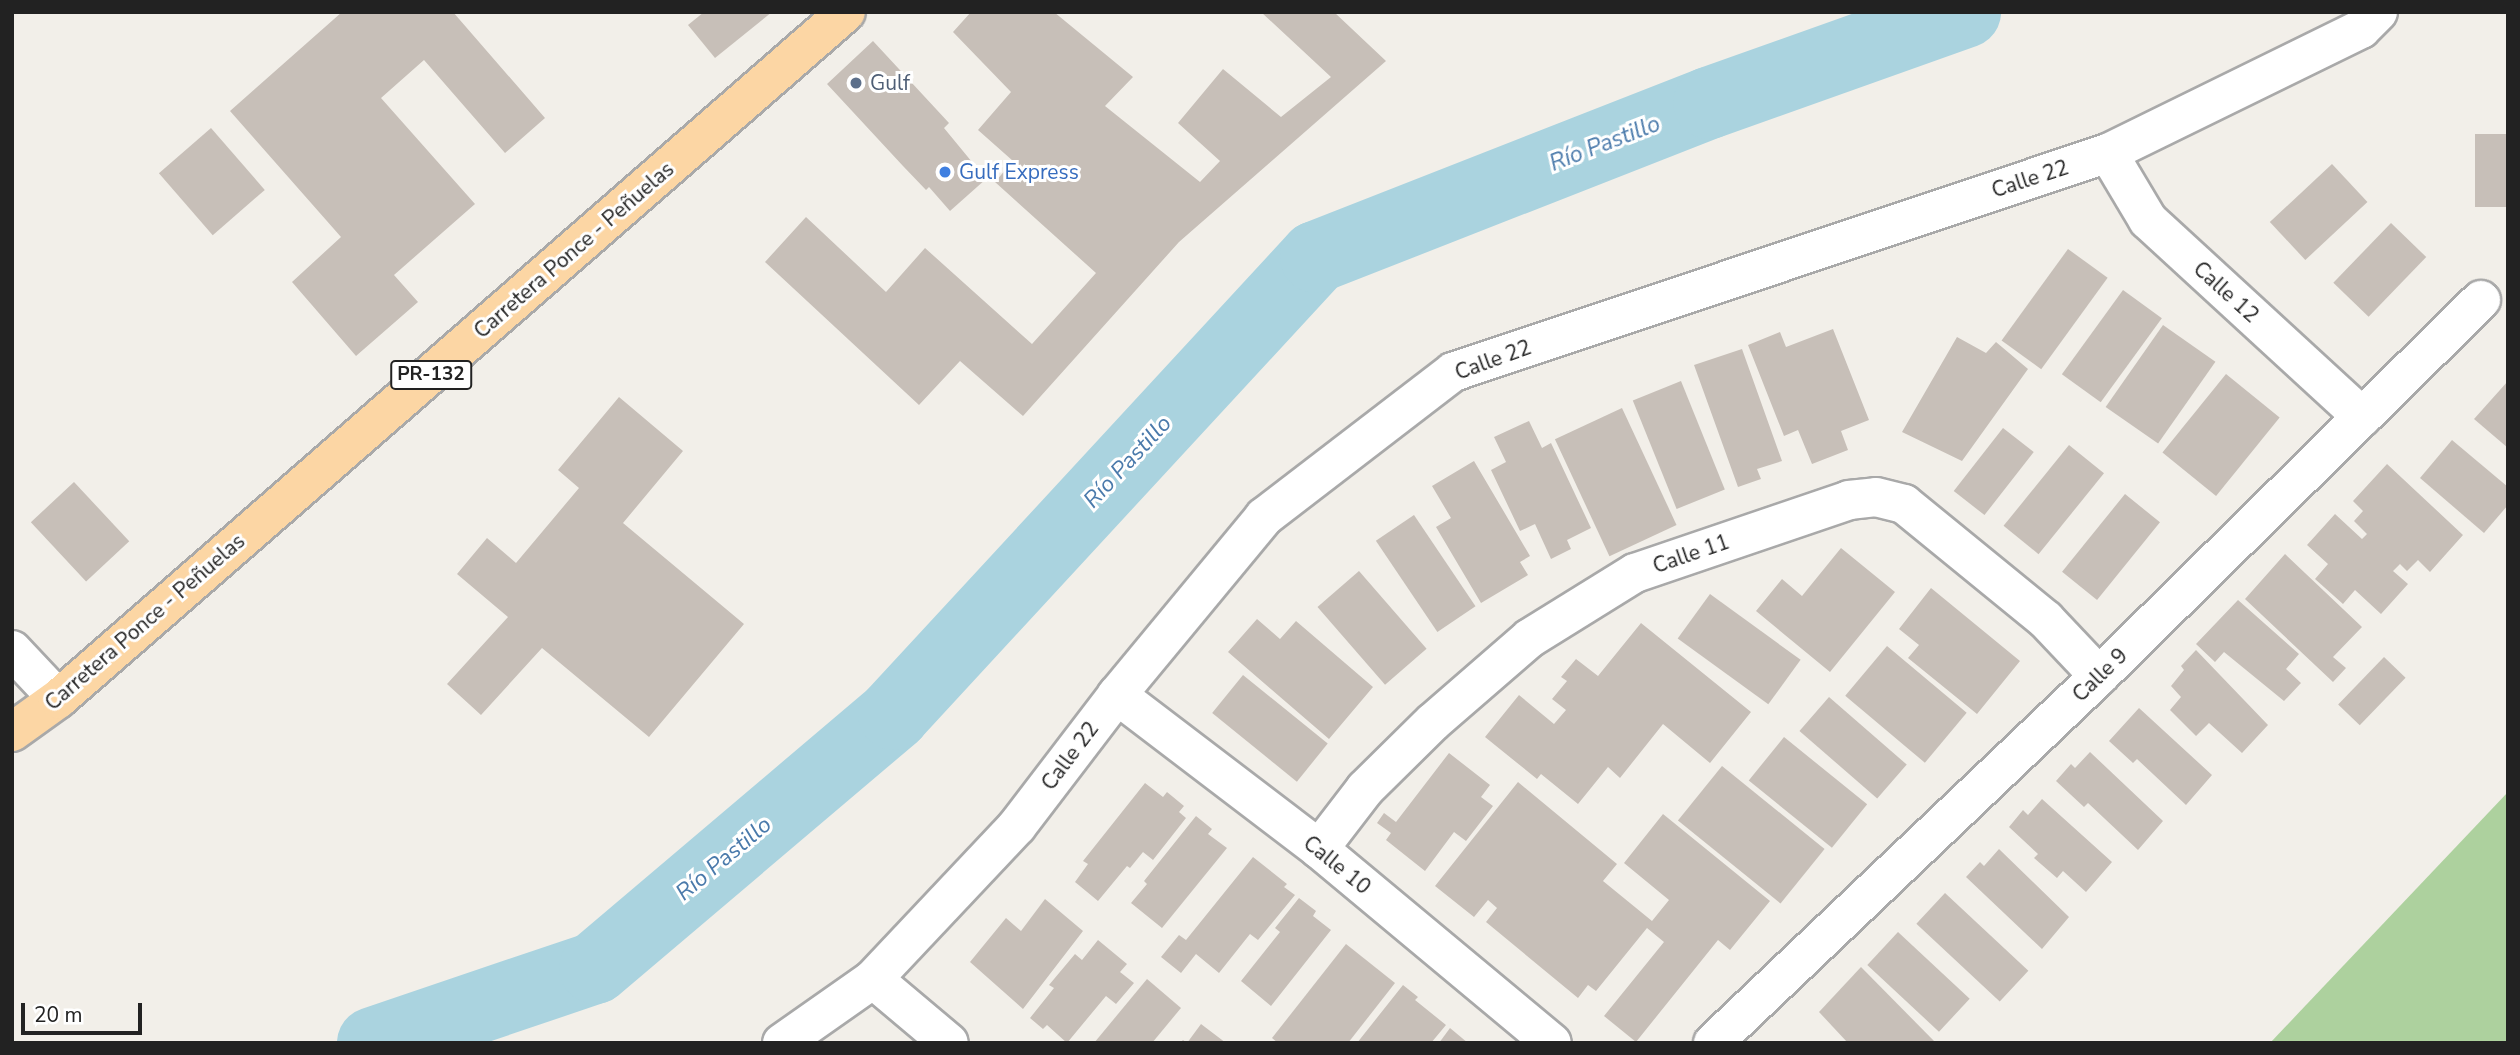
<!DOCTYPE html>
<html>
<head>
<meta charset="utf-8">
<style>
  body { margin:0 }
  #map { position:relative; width:2520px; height:1055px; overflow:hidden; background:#f2efe9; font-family:"Nunito Sans",sans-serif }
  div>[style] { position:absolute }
  .forest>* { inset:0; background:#add19e }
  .river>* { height:72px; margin:-36px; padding:0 36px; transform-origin:36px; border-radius:36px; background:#aad3df }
  .building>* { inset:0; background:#c7bfb8; transform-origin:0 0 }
  .roads { filter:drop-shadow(2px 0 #a9a9a9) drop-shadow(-2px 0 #a9a9a9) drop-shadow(0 2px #a9a9a9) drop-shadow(0 -2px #a9a9a9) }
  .minor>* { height:38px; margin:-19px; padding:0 19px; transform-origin:19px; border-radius:19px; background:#fff }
  .major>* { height:38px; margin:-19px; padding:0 19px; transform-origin:19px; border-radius:19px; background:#fcd6a4 }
  .dots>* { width:19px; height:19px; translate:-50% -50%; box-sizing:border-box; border:4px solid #fff; border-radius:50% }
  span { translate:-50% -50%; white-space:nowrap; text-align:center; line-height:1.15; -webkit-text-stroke:6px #fff; paint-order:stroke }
  .shield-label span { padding:2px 5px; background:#fff; border:2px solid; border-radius:5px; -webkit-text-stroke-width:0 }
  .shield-label { font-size:19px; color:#222; font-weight:700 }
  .service-label { font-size:21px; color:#4e5e75 }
  .left { translate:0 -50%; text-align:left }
  .shop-label { font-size:21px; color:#366cbe }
  .street-label { font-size:21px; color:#222 }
  .water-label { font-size:23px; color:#4a7aab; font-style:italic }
  .frame { position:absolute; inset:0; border:14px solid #222; pointer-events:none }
  .scale { position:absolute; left:21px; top:1003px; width:121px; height:32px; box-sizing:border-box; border:4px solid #222; border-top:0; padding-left:9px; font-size:21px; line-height:24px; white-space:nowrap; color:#222; -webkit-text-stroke:5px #fff; paint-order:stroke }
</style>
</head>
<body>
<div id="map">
  <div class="forest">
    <i style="clip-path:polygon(2508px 792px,2508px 1043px,2270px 1043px)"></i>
  </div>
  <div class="river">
    <i style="left:373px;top:1043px;width:234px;rotate:-18.7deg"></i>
    <i style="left:595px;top:968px;width:392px;rotate:-40.3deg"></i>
    <i style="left:894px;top:714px;width:622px;rotate:-47.28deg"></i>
    <i style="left:1316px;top:257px;width:422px;rotate:-21.4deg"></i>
    <i style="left:1709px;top:103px;width:272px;rotate:-19.6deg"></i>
  </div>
  <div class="building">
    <i style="clip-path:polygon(342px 12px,453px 12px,545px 118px,505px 153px,424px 60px,381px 98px,475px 204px,394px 275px,418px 302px,356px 356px,292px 282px,341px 237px,230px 111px)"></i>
    <i style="clip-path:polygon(704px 12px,772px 12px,715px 58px,688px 25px)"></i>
    <i style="clip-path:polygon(971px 12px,1054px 12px,1133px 77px,1105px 106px,1200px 182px,1220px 161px,1178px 123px,1223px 69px,1281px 117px,1331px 77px,1261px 12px,1334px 12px,1386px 61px,1179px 242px,1023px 416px,960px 361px,919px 405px,765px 262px,806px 217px,886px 292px,925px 248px,1032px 344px,1096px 273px,995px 182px,1013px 161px,978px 130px,1011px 92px,953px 32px)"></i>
    <i style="clip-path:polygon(873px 41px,949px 123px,944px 128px,986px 179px,950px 211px,929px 187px,926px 190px,903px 166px,827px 84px)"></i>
    <i style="left:211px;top:128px;width:82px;height:69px;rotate:49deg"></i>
    <i style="left:2508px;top:134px;width:73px;height:33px;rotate:90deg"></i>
    <i style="left:2332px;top:164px;width:52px;height:85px;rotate:47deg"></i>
    <i style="left:2391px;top:223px;width:49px;height:83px;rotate:44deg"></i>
    <i style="left:2068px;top:249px;width:49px;height:113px;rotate:36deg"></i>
    <i style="left:2123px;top:290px;width:48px;height:104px;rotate:36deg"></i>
    <i style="left:2163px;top:325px;width:64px;height:100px;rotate:35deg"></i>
    <i style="clip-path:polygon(1833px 329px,1869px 420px,1841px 431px,1848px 450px,1812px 464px,1798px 430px,1784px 436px,1748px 345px,1780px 332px,1786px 347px)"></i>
    <i style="clip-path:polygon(1957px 337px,1986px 353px,1996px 342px,2028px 369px,1962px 461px,1902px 432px)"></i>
    <i style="clip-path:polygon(1742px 349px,1782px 461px,1757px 469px,1761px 479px,1738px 487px,1694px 365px)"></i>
    <i style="left:2226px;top:374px;width:69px;height:101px;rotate:39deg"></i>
    <i style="left:1681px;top:381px;width:117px;height:52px;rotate:68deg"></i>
    <i style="clip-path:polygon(2508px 381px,2508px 448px,2474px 419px)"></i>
    <i style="clip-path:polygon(619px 397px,683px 451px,623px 523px,744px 624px,649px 737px,542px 648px,481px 715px,447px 684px,508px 617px,457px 574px,487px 538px,516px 563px,579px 488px,558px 470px)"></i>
    <i style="left:1622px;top:408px;width:129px;height:74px;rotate:65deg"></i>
    <i style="clip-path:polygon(1529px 421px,1542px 448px,1551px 443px,1591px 528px,1567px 540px,1571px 549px,1551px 559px,1535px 524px,1520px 531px,1491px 470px,1506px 462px,1494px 437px)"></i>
    <i style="left:2003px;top:428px;width:39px;height:80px;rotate:38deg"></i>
    <i style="clip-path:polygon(2452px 440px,2508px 487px,2508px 505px,2484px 533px,2420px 478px)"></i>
    <i style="left:2069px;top:445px;width:45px;height:104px;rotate:39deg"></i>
    <i style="clip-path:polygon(1474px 461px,1530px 556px,1520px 562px,1528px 575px,1481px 603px,1436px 527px,1451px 518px,1432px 486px)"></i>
    <i style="clip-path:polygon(2387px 464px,2463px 535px,2430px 572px,2418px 560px,2407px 571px,2400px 564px,2393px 571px,2408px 584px,2381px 614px,2355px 590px,2343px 604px,2315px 579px,2328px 564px,2307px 545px,2335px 514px,2362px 539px,2367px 534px,2354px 521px,2363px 511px,2353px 501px)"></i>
    <i style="left:74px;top:482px;width:81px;height:59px;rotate:47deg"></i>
    <i style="left:2125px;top:494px;width:45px;height:100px;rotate:39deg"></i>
    <i style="left:1414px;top:515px;width:110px;height:46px;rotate:56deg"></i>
    <i style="clip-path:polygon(1841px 548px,1895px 592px,1830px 672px,1756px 611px,1782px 579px,1802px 596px)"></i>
    <i style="clip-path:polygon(2285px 554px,2362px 627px,2333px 657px,2346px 668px,2333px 682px,2245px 599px)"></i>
    <i style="left:1359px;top:571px;width:103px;height:55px;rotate:49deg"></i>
    <i style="clip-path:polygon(1931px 588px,2020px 661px,1977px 714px,1908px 658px,1919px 645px,1899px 629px)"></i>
    <i style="left:1710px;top:594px;width:112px;height:55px;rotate:36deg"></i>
    <i style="clip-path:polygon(2238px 600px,2299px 654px,2286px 669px,2301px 683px,2284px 701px,2224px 652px,2215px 662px,2196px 644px)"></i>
    <i style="clip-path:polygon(1257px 619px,1280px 639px,1296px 621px,1373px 687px,1329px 739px,1228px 652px)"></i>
    <i style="clip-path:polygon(1641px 623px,1751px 712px,1710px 763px,1663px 724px,1620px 778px,1608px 767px,1578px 804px,1541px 774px,1537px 779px,1485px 737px,1519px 695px,1554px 724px,1566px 710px,1552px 699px,1567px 681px,1561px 677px,1576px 659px,1598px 676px)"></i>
    <i style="left:1887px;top:646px;width:104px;height:65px;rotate:40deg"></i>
    <i style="clip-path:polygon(2196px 650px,2268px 725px,2242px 753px,2209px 723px,2196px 736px,2170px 710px,2181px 697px,2171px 686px,2184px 670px,2181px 666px)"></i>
    <i style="left:2384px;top:657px;width:30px;height:66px;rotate:44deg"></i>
    <i style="left:1243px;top:675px;width:109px;height:49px;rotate:39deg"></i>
    <i style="left:1829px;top:697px;width:103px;height:45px;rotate:41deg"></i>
    <i style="clip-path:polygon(2139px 708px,2212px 775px,2186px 805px,2137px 759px,2133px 763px,2109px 741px)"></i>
    <i style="left:1784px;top:737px;width:107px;height:56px;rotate:39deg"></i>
    <i style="clip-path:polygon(2090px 752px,2163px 821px,2138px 850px,2088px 803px,2084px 807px,2056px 781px,2071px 764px,2075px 768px)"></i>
    <i style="clip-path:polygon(1449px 753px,1490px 785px,1481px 797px,1493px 806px,1466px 841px,1454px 832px,1425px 871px,1386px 840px,1391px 833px,1377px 823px,1384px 813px,1396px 822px)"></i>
    <i style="left:1722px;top:766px;width:132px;height:70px;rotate:39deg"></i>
    <i style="clip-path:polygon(1518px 782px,1617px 864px,1603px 881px,1652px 921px,1669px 900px,1624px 863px,1663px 814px,1770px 901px,1730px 950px,1718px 940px,1636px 1042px,1604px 1016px,1664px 942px,1647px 928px,1596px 991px,1588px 985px,1578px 998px,1486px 922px,1497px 908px,1488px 900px,1474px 917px,1435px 886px)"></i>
    <i style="clip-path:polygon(1145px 783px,1163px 797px,1167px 792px,1184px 806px,1179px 812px,1186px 818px,1153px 860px,1143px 852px,1130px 868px,1127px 866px,1098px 901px,1075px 882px,1088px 864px,1083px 861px)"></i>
    <i style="clip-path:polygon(2042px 799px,2112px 862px,2086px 892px,2063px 871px,2057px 878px,2034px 858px,2038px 854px,2009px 827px,2023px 810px,2028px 815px)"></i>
    <i style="clip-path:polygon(1196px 816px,1212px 829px,1208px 834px,1227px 848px,1162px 928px,1131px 903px,1147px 884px,1144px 881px)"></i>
    <i style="clip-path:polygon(1999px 849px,2069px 917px,2042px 949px,1966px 877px,1980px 862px,1984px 866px)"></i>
    <i style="clip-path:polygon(1253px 857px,1287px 884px,1284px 887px,1295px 895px,1258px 940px,1250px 934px,1219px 973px,1196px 954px,1181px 973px,1161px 957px,1179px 935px,1186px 940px)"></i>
    <i style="left:1945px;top:893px;width:114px;height:42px;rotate:43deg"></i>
    <i style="clip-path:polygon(1299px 898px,1316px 911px,1313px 916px,1331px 930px,1271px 1006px,1241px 981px,1280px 932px,1275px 928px)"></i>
    <i style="clip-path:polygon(1045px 899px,1083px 931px,1023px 1009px,970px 962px,1006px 918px,1021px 931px)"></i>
    <i style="left:1898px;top:932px;width:98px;height:45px;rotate:43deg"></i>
    <i style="clip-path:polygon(1098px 940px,1127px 964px,1120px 972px,1134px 983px,1116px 1004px,1106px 996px,1067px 1043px,1047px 1025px,1043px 1029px,1030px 1018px,1054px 988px,1049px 985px,1075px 954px,1082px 960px)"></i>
    <i style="clip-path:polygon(1346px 944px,1395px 983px,1348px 1043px,1278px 1043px,1272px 1038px)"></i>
    <i style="clip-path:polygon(1861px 967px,1936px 1043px,1848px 1043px,1819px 1012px)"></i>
    <i style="clip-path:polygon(1147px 979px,1181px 1008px,1152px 1043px,1094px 1043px)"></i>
    <i style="clip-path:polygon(1403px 985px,1418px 997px,1415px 1000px,1446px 1025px,1431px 1043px,1357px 1043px)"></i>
    <i style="clip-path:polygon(1201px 1024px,1226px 1043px,1180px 1043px,1183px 1040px,1187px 1043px)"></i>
    <i style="clip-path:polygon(1450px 1028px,1468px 1043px,1439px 1043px)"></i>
  </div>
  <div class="roads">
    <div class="minor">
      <i style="left:2108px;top:153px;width:78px;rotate:59.2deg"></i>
      <i style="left:2148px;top:220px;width:291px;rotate:42.6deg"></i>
      <i style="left:12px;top:650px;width:67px;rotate:46.8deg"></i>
      <i style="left:1117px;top:695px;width:254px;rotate:37.3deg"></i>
      <i style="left:1319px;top:849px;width:303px;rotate:39.8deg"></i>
      <i style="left:1319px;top:849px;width:76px;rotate:-52.5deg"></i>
      <i style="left:1365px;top:789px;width:95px;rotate:-44.6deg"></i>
      <i style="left:1433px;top:722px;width:128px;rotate:-40.9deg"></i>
      <i style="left:1530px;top:638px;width:123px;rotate:-31.8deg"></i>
      <i style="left:1635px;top:573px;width:226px;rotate:-18.8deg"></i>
      <i style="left:1849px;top:500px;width:27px;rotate:-6deg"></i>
      <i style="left:1876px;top:497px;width:29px;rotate:14deg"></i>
      <i style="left:1904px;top:504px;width:183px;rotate:39.2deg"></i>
      <i style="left:2046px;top:620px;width:77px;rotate:46.6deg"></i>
      <i style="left:873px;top:979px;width:99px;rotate:40.1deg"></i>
      <i style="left:782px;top:1043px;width:111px;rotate:-35.1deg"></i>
      <i style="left:873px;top:979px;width:210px;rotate:-46.7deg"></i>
      <i style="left:1017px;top:826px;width:165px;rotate:-52.6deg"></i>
      <i style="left:1117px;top:695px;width:231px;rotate:-50.4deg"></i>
      <i style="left:1264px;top:517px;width:238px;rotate:-37.5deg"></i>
      <i style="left:1453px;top:372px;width:691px;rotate:-18.49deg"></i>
      <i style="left:2108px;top:153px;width:282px;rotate:-26.1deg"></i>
      <i style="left:2361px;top:29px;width:24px;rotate:-45deg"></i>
      <i style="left:1713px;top:1043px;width:533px;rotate:-43.55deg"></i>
      <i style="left:2099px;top:676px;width:536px;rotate:-44.55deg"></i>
    </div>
    <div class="major">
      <i style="left:12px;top:732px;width:57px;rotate:-35.7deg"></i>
      <i style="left:58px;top:699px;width:1045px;rotate:-41.08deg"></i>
    </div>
  </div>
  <div class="dots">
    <i style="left:856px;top:83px;background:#5c6f8a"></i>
    <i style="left:945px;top:172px;background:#3f7fe0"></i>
  </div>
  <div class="shield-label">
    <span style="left:431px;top:375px">PR-132</span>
  </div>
  <div class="service-label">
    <span class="left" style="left:870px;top:83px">Gulf</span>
  </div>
  <div class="shop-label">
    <span class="left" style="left:959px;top:172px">Gulf Express</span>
  </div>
  <div class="street-label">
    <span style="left:2030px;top:179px;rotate:-18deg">Calle 22</span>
    <span style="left:574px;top:250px;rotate:-41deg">Carretera Ponce - Peñuelas</span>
    <span style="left:2226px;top:292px;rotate:42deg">Calle 12</span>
    <span style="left:1493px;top:360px;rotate:-20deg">Calle 22</span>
    <span style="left:1691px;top:554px;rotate:-19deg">Calle 11</span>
    <span style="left:145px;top:622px;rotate:-41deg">Carretera Ponce - Peñuelas</span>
    <span style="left:2100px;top:675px;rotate:-44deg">Calle 9</span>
    <span style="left:1070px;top:756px;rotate:-53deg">Calle 22</span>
    <span style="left:1337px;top:865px;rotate:39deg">Calle 10</span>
  </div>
  <div class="water-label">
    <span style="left:1605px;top:144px;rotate:-21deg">Río Pastillo</span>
    <span style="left:1128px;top:462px;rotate:-47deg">Río Pastillo</span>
    <span style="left:724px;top:859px;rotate:-40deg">Río Pastillo</span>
  </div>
  <div class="frame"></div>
  <div class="scale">20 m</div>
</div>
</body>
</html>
